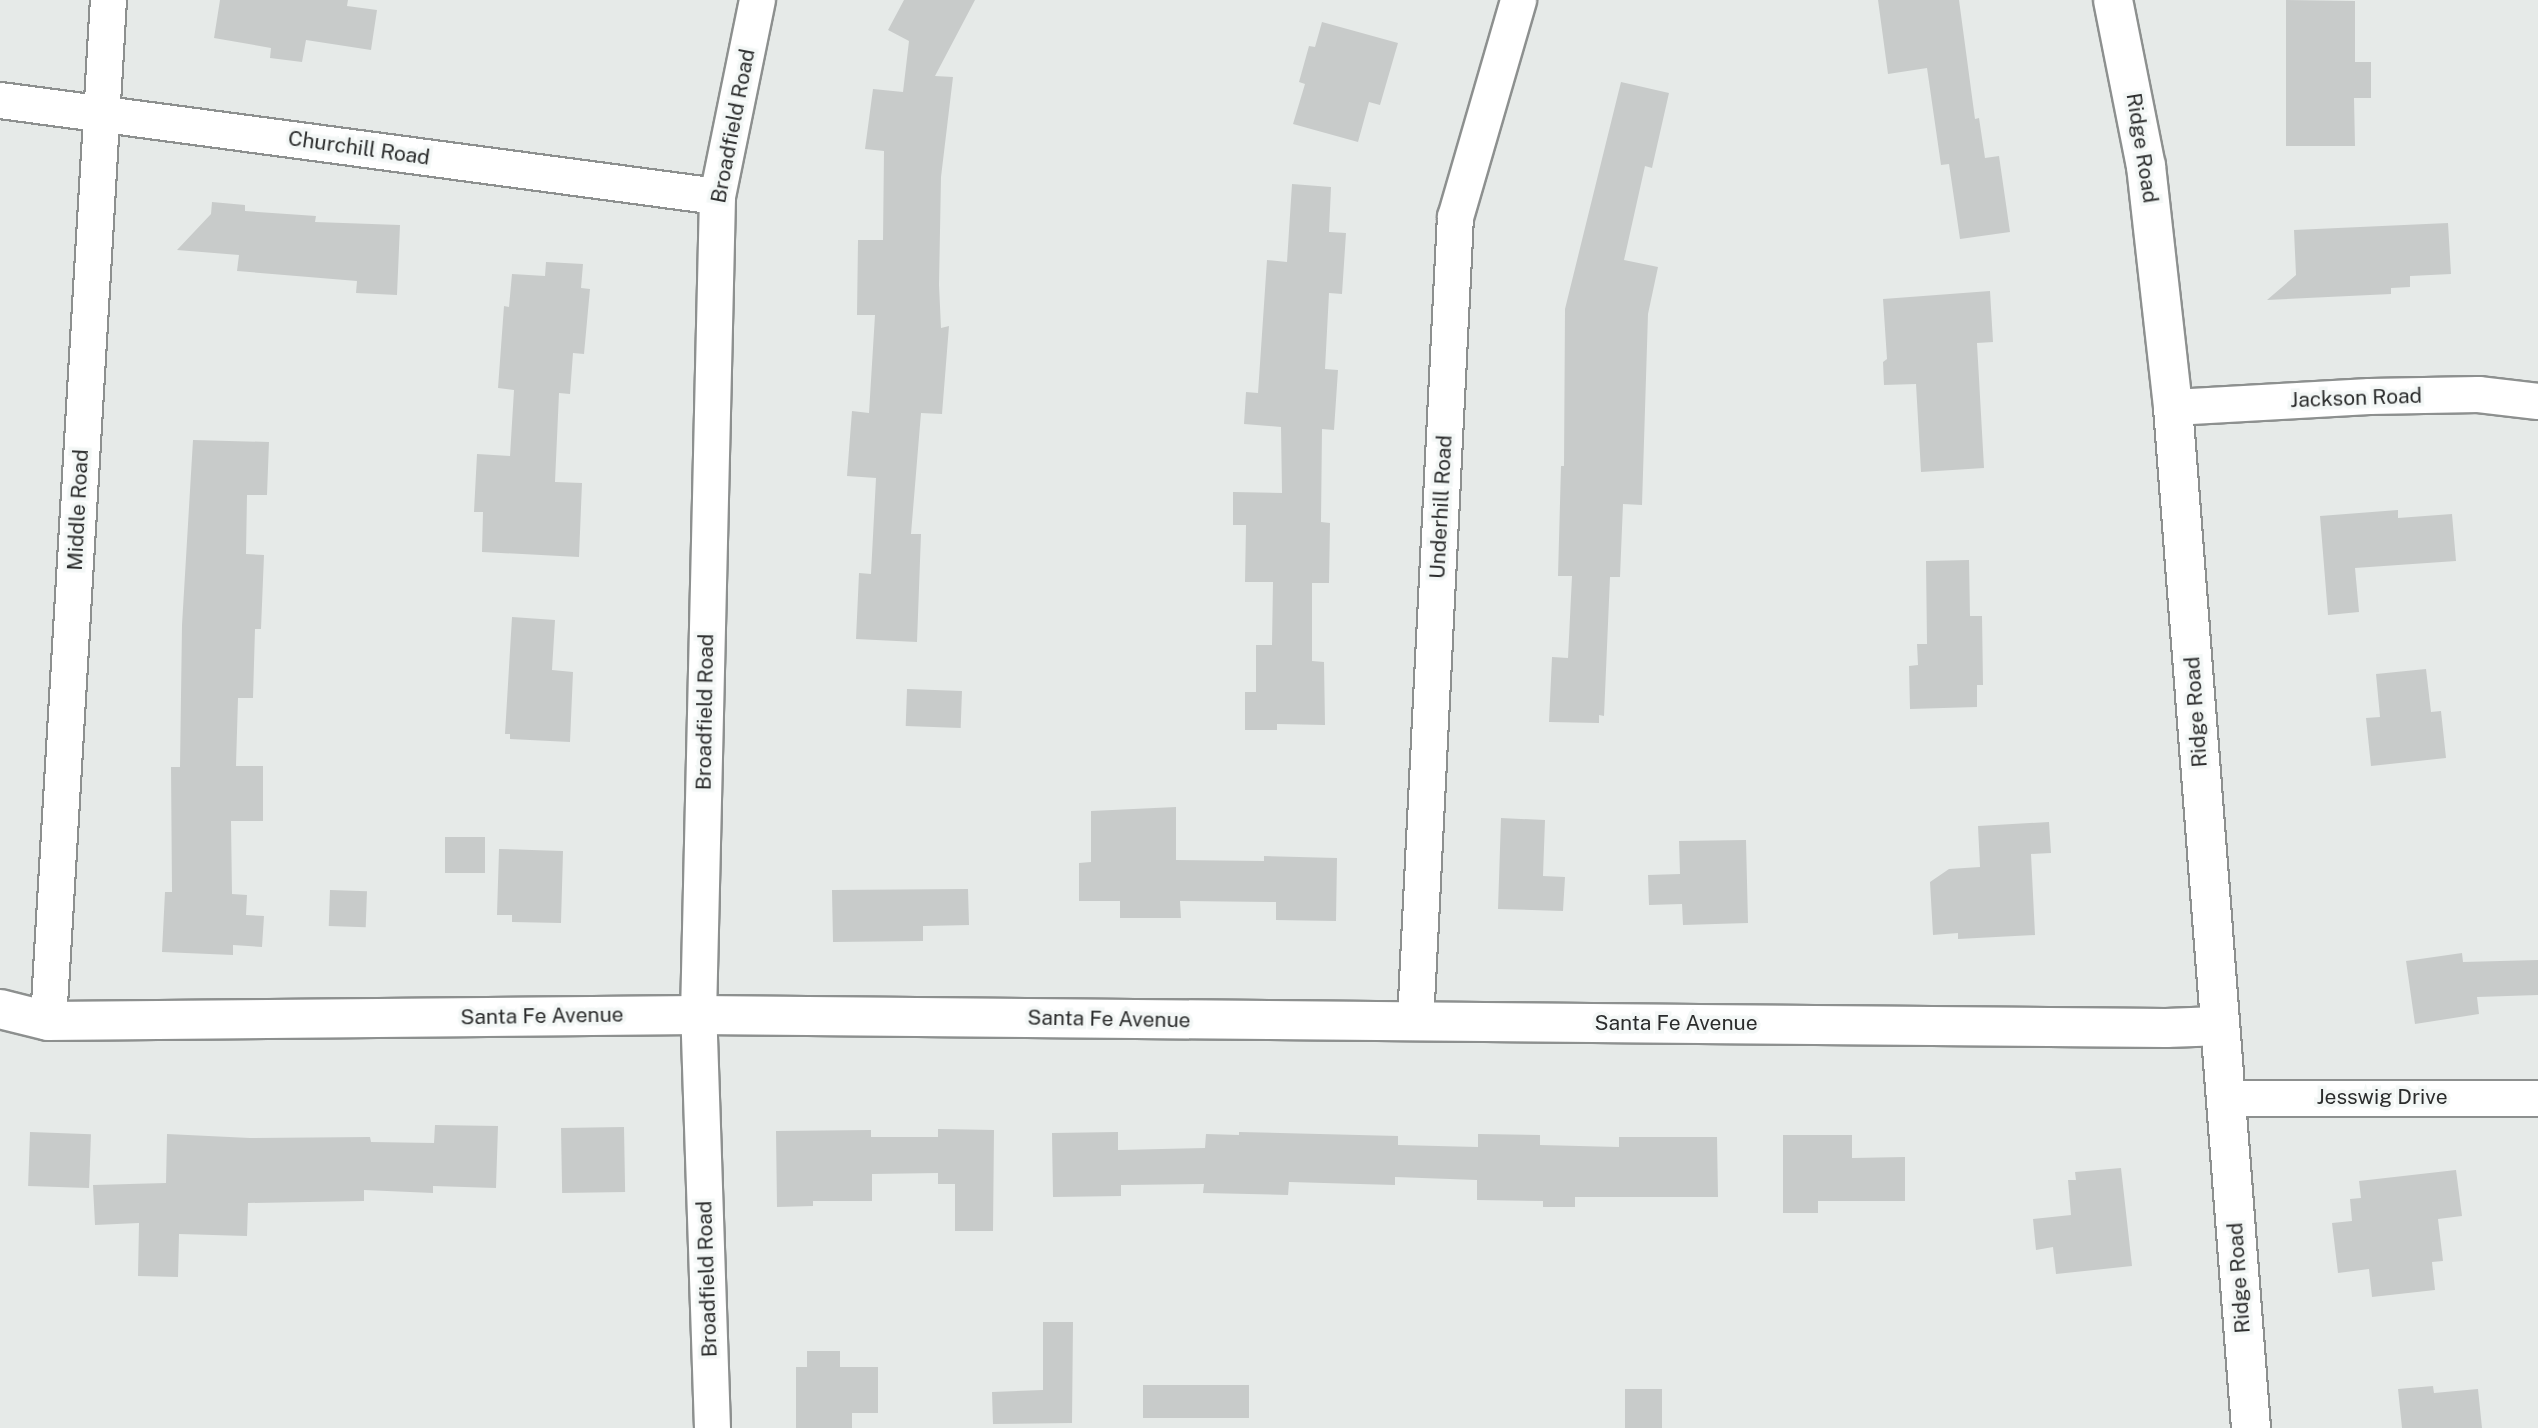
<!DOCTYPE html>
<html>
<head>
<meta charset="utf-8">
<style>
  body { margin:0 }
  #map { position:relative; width:2538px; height:1428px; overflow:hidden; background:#e6eae8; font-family:"Public Sans",sans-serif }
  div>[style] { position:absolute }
  .building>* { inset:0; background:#c8cbca; transform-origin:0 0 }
  .roads { filter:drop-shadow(2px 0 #8d908f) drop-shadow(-2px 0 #8d908f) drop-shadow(0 2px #8d908f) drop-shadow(0 -2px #8d908f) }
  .minor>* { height:35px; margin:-17.5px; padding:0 17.5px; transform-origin:17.5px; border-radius:17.5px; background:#fff }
  .secondary>* { height:38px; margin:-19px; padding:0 19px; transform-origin:19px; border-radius:19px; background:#fff }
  span { translate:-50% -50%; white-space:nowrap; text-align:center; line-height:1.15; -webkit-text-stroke:7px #f3f7f6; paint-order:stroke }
  .street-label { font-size:21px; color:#2b2c2c }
</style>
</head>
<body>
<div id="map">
  <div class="building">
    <i style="clip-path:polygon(220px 0,348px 0,347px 6px,377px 10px,371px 50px,306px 40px,302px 62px,270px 58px,271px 48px,214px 38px)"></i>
    <i style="clip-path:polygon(904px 0,975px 0,935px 76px,953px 77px,941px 177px,939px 285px,941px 328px,949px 326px,942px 414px,921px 413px,911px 534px,921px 534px,917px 642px,856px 639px,859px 573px,871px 574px,876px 478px,847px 476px,852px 411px,869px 413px,875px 315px,857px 315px,858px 240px,883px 240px,884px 151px,865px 149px,873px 89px,903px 92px,909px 41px,888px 30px)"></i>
    <i style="clip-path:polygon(1878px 0,1959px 0,1975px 119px,1979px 118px,1985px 158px,1999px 156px,2010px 232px,1960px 239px,1949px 164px,1941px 165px,1927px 68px,1888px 74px)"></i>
    <i style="clip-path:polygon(2286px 0,2355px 1px,2355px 62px,2371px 62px,2371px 98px,2354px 98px,2355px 146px,2286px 146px)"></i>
    <i style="clip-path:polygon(1322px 22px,1398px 43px,1380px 105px,1369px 102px,1358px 142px,1293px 124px,1305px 84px,1299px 82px,1309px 46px,1315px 47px)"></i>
    <i style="clip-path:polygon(1621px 82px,1669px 93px,1652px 168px,1645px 166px,1624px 260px,1658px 267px,1648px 314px,1642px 505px,1623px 504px,1620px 577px,1610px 577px,1604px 716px,1599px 715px,1599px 723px,1549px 722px,1552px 657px,1568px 658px,1572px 576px,1558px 576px,1561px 466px,1564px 466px,1565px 309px)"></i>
    <i style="clip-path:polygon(1292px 184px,1331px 187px,1329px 232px,1346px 233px,1342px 294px,1329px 293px,1325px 369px,1338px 370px,1334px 430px,1322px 429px,1321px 522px,1330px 523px,1329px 583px,1312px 583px,1312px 661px,1324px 662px,1325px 725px,1277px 724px,1277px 730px,1245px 730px,1245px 692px,1256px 692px,1256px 645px,1272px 645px,1273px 582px,1245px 582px,1246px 525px,1233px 525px,1233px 492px,1282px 493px,1281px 427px,1244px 424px,1246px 392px,1258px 393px,1267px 260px,1287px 262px)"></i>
    <i style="clip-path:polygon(212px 202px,245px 205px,245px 211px,316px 216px,315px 222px,400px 225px,397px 295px,356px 293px,357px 281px,237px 271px,239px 255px,177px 250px,211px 214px)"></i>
    <i style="clip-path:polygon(2448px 223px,2451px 274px,2410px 276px,2410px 287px,2391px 288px,2391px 294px,2267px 300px,2296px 275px,2294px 230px)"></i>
    <i style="clip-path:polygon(546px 262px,583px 264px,581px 288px,590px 289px,584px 354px,573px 353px,570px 394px,559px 393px,555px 482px,582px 483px,579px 557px,482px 552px,483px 512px,474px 512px,477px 454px,510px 456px,514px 390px,498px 388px,504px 306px,509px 307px,512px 274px,545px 276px)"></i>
    <i style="clip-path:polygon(1990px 291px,1993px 342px,1977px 343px,1984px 468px,1921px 472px,1916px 384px,1884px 385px,1883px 362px,1887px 359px,1883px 299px)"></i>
    <i style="clip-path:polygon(193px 440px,269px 442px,267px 495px,247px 495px,246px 554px,264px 555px,261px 629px,255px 629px,253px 698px,238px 698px,236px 766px,263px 766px,263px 821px,231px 821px,232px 894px,247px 895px,246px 915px,264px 916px,262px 947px,233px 945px,233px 955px,162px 952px,165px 892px,172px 892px,171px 767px,180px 767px,182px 625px)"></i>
    <i style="clip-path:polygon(2398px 510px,2398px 518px,2452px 514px,2456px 561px,2355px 568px,2359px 612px,2328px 615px,2320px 516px)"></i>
    <i style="clip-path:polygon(1969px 560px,1970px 616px,1982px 616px,1983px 685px,1977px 685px,1977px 707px,1910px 709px,1909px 666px,1918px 665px,1917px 644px,1927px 644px,1926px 561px)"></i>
    <i style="clip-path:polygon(512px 617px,555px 620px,552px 670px,573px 672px,570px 742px,510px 739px,510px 734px,505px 734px)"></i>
    <i style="clip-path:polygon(2426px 669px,2431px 712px,2441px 711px,2446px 758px,2371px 766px,2366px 718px,2380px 717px,2376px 674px)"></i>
    <i style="left:907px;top:689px;width:55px;height:37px;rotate:2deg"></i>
    <i style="clip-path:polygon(1176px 807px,1176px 860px,1264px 861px,1264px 856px,1337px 858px,1336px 921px,1276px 920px,1276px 902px,1180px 901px,1181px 918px,1120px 918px,1120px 901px,1079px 901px,1079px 863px,1091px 862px,1091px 811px)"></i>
    <i style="clip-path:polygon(1501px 818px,1545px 820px,1543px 876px,1565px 877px,1563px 911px,1498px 909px)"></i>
    <i style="clip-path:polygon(2049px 822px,2051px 853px,2031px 854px,2035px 935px,1958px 939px,1958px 933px,1933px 935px,1930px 882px,1949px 869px,1980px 867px,1978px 826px)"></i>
    <i style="left:445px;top:837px;width:40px;height:36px"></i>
    <i style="clip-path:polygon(1746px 840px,1748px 923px,1683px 925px,1682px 904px,1649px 905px,1648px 875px,1680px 874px,1679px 841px)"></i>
    <i style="clip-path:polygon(499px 849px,563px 851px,561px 923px,512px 922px,512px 915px,497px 915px)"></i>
    <i style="clip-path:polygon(968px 889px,969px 925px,923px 926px,923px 941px,833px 942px,832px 890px)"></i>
    <i style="left:330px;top:890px;width:37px;height:36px;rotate:2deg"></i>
    <i style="clip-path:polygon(2462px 953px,2463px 962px,2538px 960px,2538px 995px,2477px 997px,2479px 1014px,2415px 1024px,2406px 961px)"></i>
    <i style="clip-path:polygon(435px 1125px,498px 1126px,496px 1188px,433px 1186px,433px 1193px,364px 1190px,364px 1201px,248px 1203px,247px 1236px,179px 1234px,178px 1277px,138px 1276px,139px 1223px,95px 1225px,93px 1185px,166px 1183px,167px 1134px,250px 1138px,370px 1137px,371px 1142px,434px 1143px)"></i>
    <i style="left:624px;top:1127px;width:65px;height:63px;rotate:89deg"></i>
    <i style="clip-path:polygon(938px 1129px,994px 1130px,993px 1231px,955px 1231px,955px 1184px,938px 1184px,938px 1173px,872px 1174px,872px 1201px,813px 1201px,813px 1206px,777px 1207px,776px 1131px,871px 1130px,871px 1137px,938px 1137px)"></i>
    <i style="left:30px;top:1132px;width:61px;height:54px;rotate:2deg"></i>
    <i style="clip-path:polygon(1118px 1132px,1118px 1150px,1205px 1148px,1206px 1134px,1239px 1135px,1239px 1132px,1398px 1136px,1398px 1145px,1478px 1147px,1478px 1134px,1540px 1135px,1540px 1145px,1619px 1147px,1619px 1137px,1717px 1137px,1718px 1197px,1575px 1197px,1575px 1207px,1543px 1207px,1543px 1201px,1477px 1200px,1477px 1180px,1395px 1177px,1395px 1185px,1289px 1182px,1288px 1195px,1203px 1193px,1204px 1184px,1121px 1185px,1121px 1196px,1053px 1197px,1052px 1133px)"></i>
    <i style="clip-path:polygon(1783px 1135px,1852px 1135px,1852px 1158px,1905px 1157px,1905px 1201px,1818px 1201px,1818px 1213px,1783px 1213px)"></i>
    <i style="clip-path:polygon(2121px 1168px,2132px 1266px,2056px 1274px,2053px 1247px,2036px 1250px,2033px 1219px,2071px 1215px,2068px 1180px,2076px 1180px,2075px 1172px)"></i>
    <i style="clip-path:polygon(2456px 1170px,2462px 1216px,2438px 1219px,2443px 1261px,2432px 1262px,2435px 1290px,2372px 1297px,2369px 1269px,2338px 1273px,2332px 1223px,2352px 1221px,2350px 1199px,2361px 1198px,2359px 1181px)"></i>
    <i style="clip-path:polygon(1043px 1322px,1073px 1322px,1072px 1423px,993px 1424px,992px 1392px,1043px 1390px)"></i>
    <i style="clip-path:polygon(807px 1351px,840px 1351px,840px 1367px,878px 1367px,878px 1413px,852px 1413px,852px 1428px,796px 1428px,796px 1367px,807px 1367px)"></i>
    <i style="left:1143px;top:1385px;width:106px;height:33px"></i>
    <i style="clip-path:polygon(2433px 1386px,2434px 1393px,2478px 1389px,2482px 1428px,2402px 1428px,2398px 1389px)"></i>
    <i style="left:1625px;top:1389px;width:37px;height:39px"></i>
  </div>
  <div class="roads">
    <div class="minor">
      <i style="left:0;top:100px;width:723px;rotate:7.63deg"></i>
      <i style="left:2173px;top:407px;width:196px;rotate:-3.2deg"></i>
      <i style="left:2369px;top:396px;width:109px;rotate:-1.1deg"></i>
      <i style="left:2478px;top:394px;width:60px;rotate:6.7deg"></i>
      <i style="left:48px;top:1021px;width:1023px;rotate:-86.64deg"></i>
      <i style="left:1415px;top:1022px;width:806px;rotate:-87.16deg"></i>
      <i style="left:1455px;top:217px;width:226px;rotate:-73.8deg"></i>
      <i style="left:2226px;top:1098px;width:312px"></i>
      <i style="left:712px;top:1428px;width:413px;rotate:-91.9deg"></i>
      <i style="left:698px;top:1015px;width:819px;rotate:-88.67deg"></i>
      <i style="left:717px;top:196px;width:200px;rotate:-78.5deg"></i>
    </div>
    <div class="secondary">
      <i style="left:2113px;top:0;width:169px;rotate:78.8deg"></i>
      <i style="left:2146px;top:166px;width:243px;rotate:83.6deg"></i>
      <i style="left:2173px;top:407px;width:1024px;rotate:85.63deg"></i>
      <i style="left:0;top:1009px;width:49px;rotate:14deg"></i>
      <i style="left:48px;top:1021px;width:650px;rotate:-0.53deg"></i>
      <i style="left:698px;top:1015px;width:1468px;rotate:0.51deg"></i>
      <i style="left:2166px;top:1028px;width:54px;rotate:-2.1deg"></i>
    </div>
  </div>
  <div class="street-label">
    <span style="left:733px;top:126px;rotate:-79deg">Broadfield Road</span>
    <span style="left:359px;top:148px;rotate:8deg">Churchill Road</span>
    <span style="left:2142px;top:148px;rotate:81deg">Ridge Road</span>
    <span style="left:2356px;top:398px;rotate:-2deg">Jackson Road</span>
    <span style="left:1441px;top:507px;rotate:-87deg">Underhill Road</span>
    <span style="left:78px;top:510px;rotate:-87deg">Middle Road</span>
    <span style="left:705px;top:712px;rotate:-89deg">Broadfield Road</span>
    <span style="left:2196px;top:712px;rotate:-94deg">Ridge Road</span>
    <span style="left:542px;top:1016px;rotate:-1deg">Santa Fe Avenue</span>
    <span style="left:1109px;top:1019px;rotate:1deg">Santa Fe Avenue</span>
    <span style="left:1676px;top:1023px">Santa Fe Avenue</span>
    <span style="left:2382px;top:1097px">Jesswig Drive</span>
    <span style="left:2239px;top:1278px;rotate:-94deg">Ridge Road</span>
    <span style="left:707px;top:1279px;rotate:-92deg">Broadfield Road</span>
  </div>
</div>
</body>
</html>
